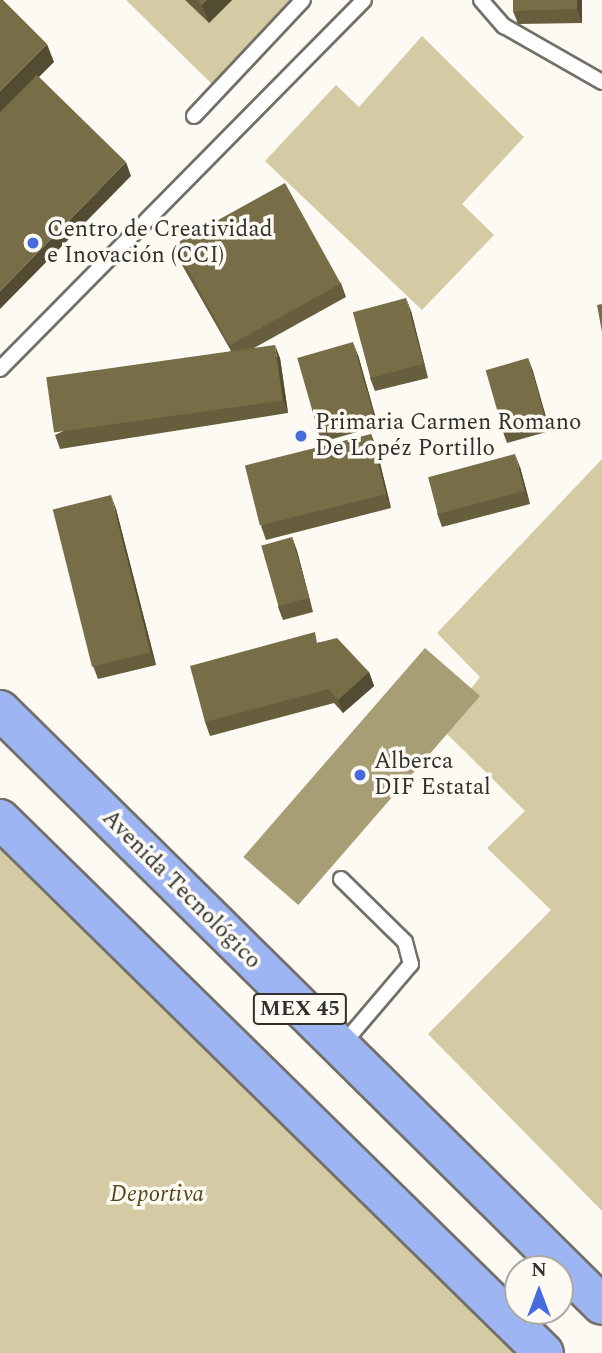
<!DOCTYPE html>
<html>
<head>
<meta charset="utf-8">
<style>
  body { margin:0 }
  #map { position:relative; width:602px; height:1353px; overflow:hidden; background:#fcfaf2; font-family:Spectral,serif }
  div>[style] { position:absolute }
  .green>* { inset:0; background:#d4cba4 }
  .water>* { inset:0; background:#a89e76; transform-origin:0 0 }
  .roads { filter:drop-shadow(2px 0 #727069) drop-shadow(-2px 0 #727069) drop-shadow(0 2px #727069) drop-shadow(0 -2px #727069) }
  .service>* { height:14px; margin:-7px; padding:0 7px; transform-origin:7px; border-radius:7px; background:#fff }
  .primary>* { height:38px; margin:-19px; padding:0 19px; transform-origin:19px; border-radius:19px; background:#9eb5f4 }
  .wall>* { inset:0; background:#665e3d }
  .shaded-wall>* { inset:0; background:#534c32 }
  .building>* { inset:0; background:#776d47; transform-origin:0 0 }
  .dots>* { width:19px; height:19px; translate:-50% -50%; box-sizing:border-box; border:4px solid #fcfaf2; border-radius:50% }
  span { translate:-50% -50%; white-space:nowrap; text-align:center; line-height:1.15; -webkit-text-stroke:7px #fcfaf2; paint-order:stroke }
  .shield-label span { padding:2px 5px; background:#fcfaf2; border:2px solid; border-radius:5px; -webkit-text-stroke-width:0 }
  .shield-label { font-size:21px; color:#31302d; font-weight:700 }
  .poi-label { font-size:23px; color:#31302d }
  .left { translate:0 -50%; text-align:left }
  .street-label { font-size:23px; color:#31302d }
  .park-label { font-size:23px; color:#544817; font-style:italic }
  .north { position:absolute; left:504px; top:1255px; width:70px; height:70px; box-sizing:border-box; background:#fcfaf2; border:2px solid #aba9a3; border-radius:50%; rotate:0deg; font-size:19px; font-weight:700; line-height:28px; text-align:center; color:#31302d }
  .north::after { content:''; display:block; margin:auto; width:24px; height:32px; background:#466bde; clip-path:polygon(50% 0,100% 100%,50% 72%,0 100%) }
</style>
</head>
<body>
<div id="map">
  <div class="green">
    <i style="clip-path:polygon(126px 0,185px 0,209px 23px,232px 0,291px 0,213px 85px)"></i>
    <i style="clip-path:polygon(422px 36px,524px 137px,462px 204px,494px 235px,422px 310px,265px 161px,336px 85px,359px 107px)"></i>
    <i style="clip-path:polygon(602px 459px,602px 1211px,428px 1034px,551px 910px,487px 848px,525px 811px,441px 728px,480px 677px,437px 633px)"></i>
    <i style="clip-path:polygon(0 821px,538px 1353px,0 1353px)"></i>
  </div>
  <div class="water">
    <i style="left:425px;top:648px;width:73px;height:277px;rotate:41deg"></i>
  </div>
  <div class="roads">
    <div class="service">
      <i style="left:481px;top:0;width:35px;rotate:49deg"></i>
      <i style="left:504px;top:26px;width:113px;rotate:29.7deg"></i>
      <i style="left:194px;top:116px;width:159px;rotate:-46.8deg"></i>
      <i style="left:0;top:369px;width:518px;rotate:-45.39deg"></i>
      <i style="left:341px;top:879px;width:90px;rotate:44.5deg"></i>
      <i style="left:405px;top:942px;width:23px;rotate:75deg"></i>
      <i style="left:411px;top:964px;width:105px;rotate:130.4deg"></i>
    </div>
    <div class="primary">
      <i style="left:0;top:710px;width:846px;rotate:44.66deg"></i>
      <i style="left:0;top:819px;width:762px;rotate:44.47deg"></i>
    </div>
  </div>
  <div class="wall">
    <i style="clip-path:polygon(185px 0,232px 0,209px 23px)"></i>
    <i style="clip-path:polygon(582px 0,582px 23px,518px 24px,513px 11px)"></i>
    <i style="clip-path:polygon(174px 244px,341px 283px,346px 297px,254px 348px,280px 358px,288px 413px,60px 449px,55px 435px,231px 351px,178px 258px)"></i>
    <i style="clip-path:polygon(411px 311px,428px 378px,375px 391px,370px 378px)"></i>
    <i style="clip-path:polygon(358px 355px,378px 426px,322px 442px,317px 429px)"></i>
    <i style="clip-path:polygon(528px 358px,550px 431px,507px 443px,502px 429px)"></i>
    <i style="clip-path:polygon(371px 434px,376px 447px,391px 508px,266px 540px,261px 526px)"></i>
    <i style="clip-path:polygon(520px 467px,530px 504px,442px 527px,437px 513px)"></i>
    <i style="clip-path:polygon(116px 509px,156px 665px,98px 679px,93px 666px)"></i>
    <i style="clip-path:polygon(292px 537px,297px 551px,313px 612px,283px 620px,278px 607px)"></i>
    <i style="clip-path:polygon(319px 642px,369px 672px,374px 686px,343px 713px,334px 703px,210px 736px,205px 722px)"></i>
  </div>
  <div class="shaded-wall">
    <i style="clip-path:polygon(207px 0,232px 0,209px 23px,202px 5px)"></i>
    <i style="clip-path:polygon(577px 0,582px 0,582px 23px,577px 9px)"></i>
    <i style="clip-path:polygon(47px 44px,54px 62px,0 116px,0 91px)"></i>
    <i style="clip-path:polygon(126px 162px,131px 176px,0 309px,0 291px)"></i>
    <i style="clip-path:polygon(406px 298px,411px 311px,428px 378px,424px 364px)"></i>
    <i style="clip-path:polygon(353px 342px,358px 355px,378px 426px,373px 413px)"></i>
    <i style="clip-path:polygon(275px 345px,280px 358px,288px 413px,283px 400px)"></i>
    <i style="clip-path:polygon(528px 358px,533px 371px,550px 431px,545px 417px)"></i>
    <i style="clip-path:polygon(371px 434px,376px 447px,391px 508px,386px 494px)"></i>
    <i style="clip-path:polygon(515px 454px,520px 467px,530px 504px,525px 491px)"></i>
    <i style="clip-path:polygon(111px 495px,116px 509px,156px 665px,151px 652px)"></i>
    <i style="clip-path:polygon(292px 537px,297px 551px,313px 612px,309px 598px)"></i>
    <i style="clip-path:polygon(369px 672px,374px 686px,343px 713px,338px 700px)"></i>
  </div>
  <div class="building">
    <i style="clip-path:polygon(0 0,3px 0,47px 44px,0 91px)"></i>
    <i style="clip-path:polygon(197px 0,207px 0,202px 5px)"></i>
    <i style="clip-path:polygon(513px 0,577px 0,577px 9px,513px 11px)"></i>
    <i style="clip-path:polygon(37px 75px,126px 162px,0 291px,0 112px)"></i>
    <i style="left:285px;top:183px;width:115px;height:127px;rotate:61deg"></i>
    <i style="left:406px;top:298px;width:68px;height:55px;rotate:75deg"></i>
    <i style="clip-path:polygon(602px 304px,602px 332px,597px 305px)"></i>
    <i style="left:353px;top:342px;width:74px;height:58px;rotate:74deg"></i>
    <i style="left:275px;top:345px;width:56px;height:231px;rotate:82deg"></i>
    <i style="left:528px;top:358px;width:61px;height:44px;rotate:74deg"></i>
    <i style="left:371px;top:434px;width:62px;height:130px;rotate:76deg"></i>
    <i style="left:515px;top:454px;width:38px;height:90px;rotate:75deg"></i>
    <i style="left:111px;top:495px;width:162px;height:60px;rotate:76deg"></i>
    <i style="left:292px;top:537px;width:63px;height:32px;rotate:74deg"></i>
    <i style="clip-path:polygon(315px 632px,317px 643px,337px 638px,369px 672px,338px 700px,329px 689px,205px 722px,190px 666px)"></i>
  </div>
  <div class="dots">
    <i style="left:33px;top:243px;background:#466bde"></i>
    <i style="left:301px;top:436px;background:#466bde"></i>
    <i style="left:360px;top:775px;background:#466bde"></i>
  </div>
  <div class="shield-label">
    <span style="left:300px;top:1009px">MEX 45</span>
  </div>
  <div class="poi-label">
    <span class="left" style="left:47px;top:243px">Centro de Creatividad<br>e Inovación (CCI)</span>
    <span class="left" style="left:315px;top:436px">Primaria Carmen Romano<br>De Lopéz Portillo</span>
    <span class="left" style="left:374px;top:775px">Alberca<br>DIF Estatal</span>
  </div>
  <div class="street-label">
    <span style="left:181px;top:890px;rotate:45deg">Avenida Tecnológico</span>
  </div>
  <div class="park-label">
    <span style="left:157px;top:1195px">Deportiva</span>
  </div>
  <div class="north">N</div>
</div>
</body>
</html>
